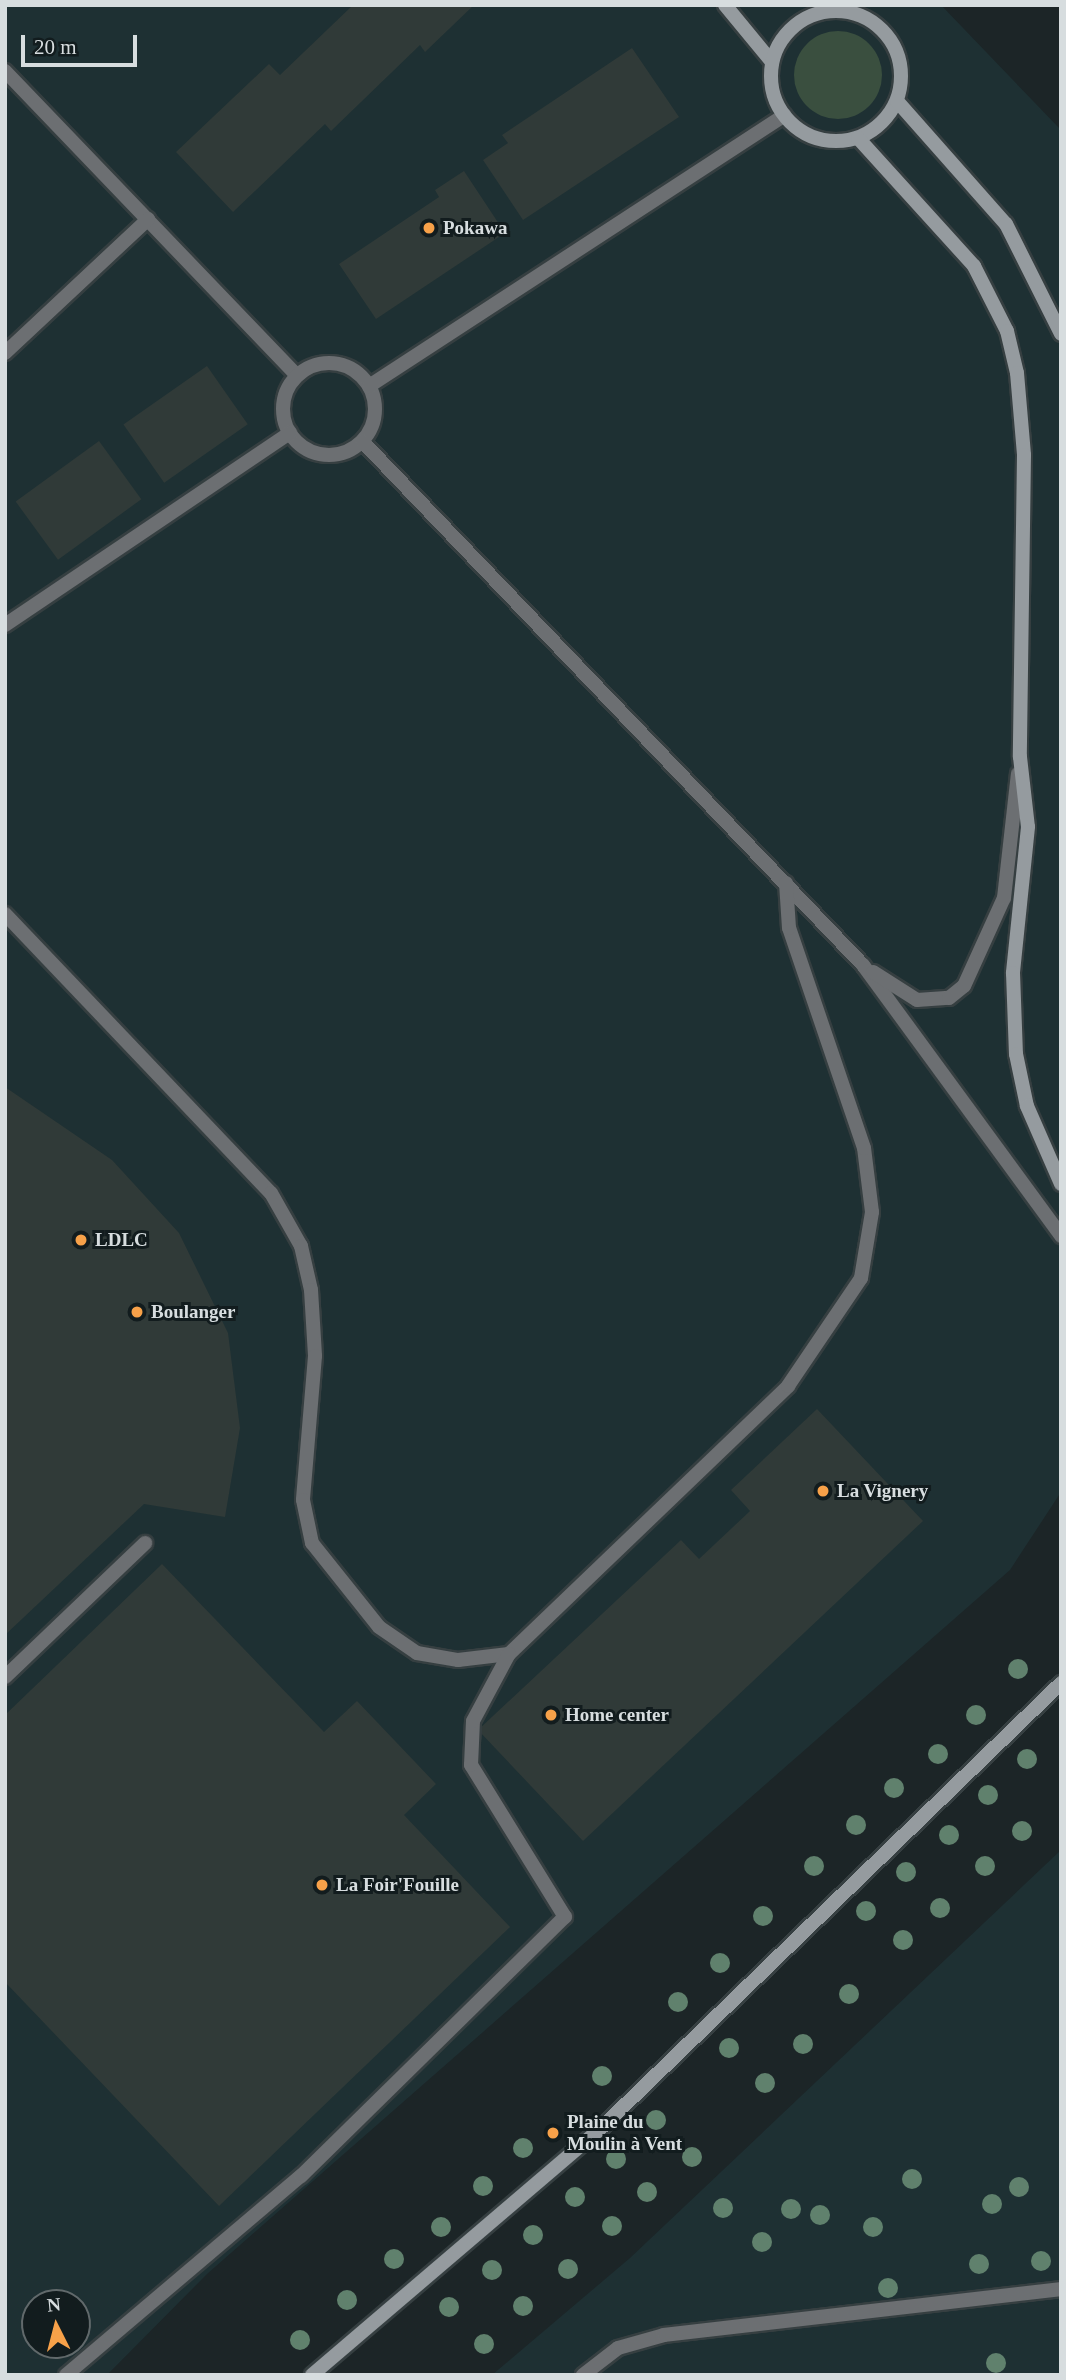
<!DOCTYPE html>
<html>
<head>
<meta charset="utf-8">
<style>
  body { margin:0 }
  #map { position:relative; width:1066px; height:2380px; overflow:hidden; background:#1c2527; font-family:Georgia,serif }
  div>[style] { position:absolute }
  .built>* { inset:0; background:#1e3033 }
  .green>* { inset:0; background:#3a4f3f }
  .round { border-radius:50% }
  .building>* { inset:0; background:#303a38; transform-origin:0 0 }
  .roads { filter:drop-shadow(2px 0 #363f41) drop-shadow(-2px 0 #363f41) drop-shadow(0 2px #363f41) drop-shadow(0 -2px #363f41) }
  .lane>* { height:14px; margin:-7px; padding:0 7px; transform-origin:7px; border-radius:7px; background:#6c6f72 }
  .lane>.ring { margin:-7px; padding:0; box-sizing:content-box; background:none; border:14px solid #6c6f72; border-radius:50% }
  .secondary>* { height:14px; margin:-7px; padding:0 7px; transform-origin:7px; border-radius:7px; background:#959b9f }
  .secondary>.ring { margin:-7px; padding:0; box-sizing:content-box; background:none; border:14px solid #959b9f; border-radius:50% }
  .trees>* { width:20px; height:20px; margin:-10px; border-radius:50%; background:#60816d }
  .dots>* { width:19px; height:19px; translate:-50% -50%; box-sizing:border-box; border:4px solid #121c1e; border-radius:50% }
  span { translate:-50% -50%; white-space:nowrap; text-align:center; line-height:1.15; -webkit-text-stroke:6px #121c1e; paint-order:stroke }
  .poi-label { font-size:19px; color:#d7dddf; font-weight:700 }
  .left { translate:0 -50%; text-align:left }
  .frame { position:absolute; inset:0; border:7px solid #d7dddf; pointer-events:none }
  .north { position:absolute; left:21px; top:2289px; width:70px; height:70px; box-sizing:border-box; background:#121c1e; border:2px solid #61696b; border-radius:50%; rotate:354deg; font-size:19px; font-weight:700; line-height:28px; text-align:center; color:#d7dddf }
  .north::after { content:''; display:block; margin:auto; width:24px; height:32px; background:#f7a149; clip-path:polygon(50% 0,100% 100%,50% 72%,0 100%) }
  .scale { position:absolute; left:21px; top:35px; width:116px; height:32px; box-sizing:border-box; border:4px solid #d7dddf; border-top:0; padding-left:9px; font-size:21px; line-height:24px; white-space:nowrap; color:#d7dddf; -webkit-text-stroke:5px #121c1e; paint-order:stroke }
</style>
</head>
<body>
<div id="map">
  <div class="built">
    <i style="clip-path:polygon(evenodd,5px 5px,941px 5px,1061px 130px,1061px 1492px,1010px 1570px,207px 2274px,107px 2375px,5px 2375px,5px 5px,35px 2303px,77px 2303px,77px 2345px,35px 2345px,35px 2303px)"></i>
    <i style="clip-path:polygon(1061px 1850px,1061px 2375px,492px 2375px,630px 2258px)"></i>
  </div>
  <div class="green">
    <i class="round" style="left:794px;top:31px;width:88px;height:88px"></i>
  </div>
  <div class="building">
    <i style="clip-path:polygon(353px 5px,474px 5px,425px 52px,420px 45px,331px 131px,325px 124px,233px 212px,176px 152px,269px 64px,280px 75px)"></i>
    <i style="clip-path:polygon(632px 48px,679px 117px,523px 220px,483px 160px,508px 143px,502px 135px)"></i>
    <i style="clip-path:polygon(464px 171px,505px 233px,376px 319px,339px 264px,439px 197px,435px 190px)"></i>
    <i style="left:207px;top:366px;width:71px;height:102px;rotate:55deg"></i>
    <i style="left:99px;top:441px;width:72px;height:103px;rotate:54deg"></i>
    <i style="clip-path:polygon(5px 1087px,112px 1160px,179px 1233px,228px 1333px,240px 1428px,225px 1517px,144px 1504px,5px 1635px)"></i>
    <i style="clip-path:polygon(817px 1409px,923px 1521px,583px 1841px,478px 1730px,681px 1540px,699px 1559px,750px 1511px,731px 1490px)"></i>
    <i style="clip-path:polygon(162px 1564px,324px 1732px,357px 1701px,436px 1784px,404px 1815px,510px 1927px,219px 2206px,5px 1982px,5px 1715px)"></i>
  </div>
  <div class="roads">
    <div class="lane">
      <i style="left:5px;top:71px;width:422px;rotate:46.2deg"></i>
      <i style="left:5px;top:353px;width:196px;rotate:-43.1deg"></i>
      <i class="ring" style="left:283px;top:363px;width:78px;height:78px"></i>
      <i style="left:369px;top:386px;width:496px;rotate:-33.1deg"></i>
      <i style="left:362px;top:441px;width:725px;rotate:46.29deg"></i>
      <i style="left:863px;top:965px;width:336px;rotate:53.8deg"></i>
      <i style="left:5px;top:625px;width:344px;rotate:-34deg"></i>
      <i style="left:5px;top:914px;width:385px;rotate:46.4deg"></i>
      <i style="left:271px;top:1193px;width:61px;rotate:60.5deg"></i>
      <i style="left:301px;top:1246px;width:45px;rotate:77.2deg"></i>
      <i style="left:311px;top:1290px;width:66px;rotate:86.5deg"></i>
      <i style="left:315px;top:1356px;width:144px;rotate:94.8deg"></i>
      <i style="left:303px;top:1500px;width:44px;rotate:78.2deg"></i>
      <i style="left:312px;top:1543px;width:107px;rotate:51.4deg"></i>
      <i style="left:379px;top:1627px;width:46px;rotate:34.4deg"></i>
      <i style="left:417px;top:1653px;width:42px;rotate:9.7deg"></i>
      <i style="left:458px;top:1660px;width:51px;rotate:-6.7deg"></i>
      <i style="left:509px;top:1654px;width:387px;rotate:-43.8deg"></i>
      <i style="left:788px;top:1386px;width:130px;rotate:-55.9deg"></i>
      <i style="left:861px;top:1278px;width:67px;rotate:-80.5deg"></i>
      <i style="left:872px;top:1212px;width:64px;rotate:-97.1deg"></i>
      <i style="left:864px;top:1148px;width:232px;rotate:-108.8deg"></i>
      <i style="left:789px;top:928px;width:45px;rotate:-93.8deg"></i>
      <i style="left:873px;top:972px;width:52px;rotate:32.5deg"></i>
      <i style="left:917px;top:1000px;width:32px;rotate:-4deg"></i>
      <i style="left:949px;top:998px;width:19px;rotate:-39deg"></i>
      <i style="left:964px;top:986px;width:97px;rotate:-65.6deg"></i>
      <i style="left:1004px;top:898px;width:125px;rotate:-83.6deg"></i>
      <i style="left:5px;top:1677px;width:194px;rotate:-43.7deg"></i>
      <i style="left:66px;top:2375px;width:308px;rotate:-40.3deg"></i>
      <i style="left:301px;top:2176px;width:370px;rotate:-44.5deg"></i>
      <i style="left:565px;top:1917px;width:179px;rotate:-121.7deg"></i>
      <i style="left:471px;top:1765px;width:44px;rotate:-87.4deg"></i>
      <i style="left:473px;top:1721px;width:76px;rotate:-61.8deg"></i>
      <i style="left:583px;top:2375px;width:44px;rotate:-37.6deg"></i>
      <i style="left:618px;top:2348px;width:48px;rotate:-15.8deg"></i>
      <i style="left:664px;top:2335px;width:400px;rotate:-6.6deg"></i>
    </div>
    <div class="secondary">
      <i style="left:725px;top:5px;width:74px;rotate:50.5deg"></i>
      <i class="ring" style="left:771px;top:11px;width:116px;height:116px"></i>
      <i style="left:897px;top:101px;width:164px;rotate:48.5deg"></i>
      <i style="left:1006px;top:224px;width:123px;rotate:63.4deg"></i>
      <i style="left:858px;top:138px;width:173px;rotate:47.8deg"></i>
      <i style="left:974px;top:266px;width:73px;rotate:63.1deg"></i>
      <i style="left:1007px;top:331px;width:43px;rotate:76.6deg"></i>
      <i style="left:1017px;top:373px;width:82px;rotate:85.1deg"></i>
      <i style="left:1024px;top:455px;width:302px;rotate:90.8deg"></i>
      <i style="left:1020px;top:757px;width:70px;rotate:83.5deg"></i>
      <i style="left:1028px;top:827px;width:147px;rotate:95.9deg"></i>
      <i style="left:1013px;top:973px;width:81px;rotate:87.9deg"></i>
      <i style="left:1016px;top:1054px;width:53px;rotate:78.1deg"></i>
      <i style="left:1027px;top:1106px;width:85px;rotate:66.4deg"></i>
      <i style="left:312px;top:2375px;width:377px;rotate:-40.5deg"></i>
      <i style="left:599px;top:2130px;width:643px;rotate:-44.05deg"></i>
    </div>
  </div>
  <div class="trees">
    <i style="left:1018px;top:1669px"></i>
    <i style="left:976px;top:1715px"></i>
    <i style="left:938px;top:1754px"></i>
    <i style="left:1027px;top:1759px"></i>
    <i style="left:894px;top:1788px"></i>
    <i style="left:988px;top:1795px"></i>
    <i style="left:856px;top:1825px"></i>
    <i style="left:1022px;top:1831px"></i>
    <i style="left:949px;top:1835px"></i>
    <i style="left:814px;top:1866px"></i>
    <i style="left:985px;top:1866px"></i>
    <i style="left:906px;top:1872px"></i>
    <i style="left:940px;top:1908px"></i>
    <i style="left:866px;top:1911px"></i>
    <i style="left:763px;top:1916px"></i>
    <i style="left:903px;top:1940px"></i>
    <i style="left:720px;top:1963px"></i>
    <i style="left:849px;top:1994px"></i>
    <i style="left:678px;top:2002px"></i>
    <i style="left:803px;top:2044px"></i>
    <i style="left:729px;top:2048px"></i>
    <i style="left:602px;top:2076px"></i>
    <i style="left:765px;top:2083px"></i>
    <i style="left:656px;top:2120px"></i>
    <i style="left:523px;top:2148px"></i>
    <i style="left:692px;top:2157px"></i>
    <i style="left:616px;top:2159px"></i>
    <i style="left:912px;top:2179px"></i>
    <i style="left:483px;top:2186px"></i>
    <i style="left:1019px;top:2187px"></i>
    <i style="left:647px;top:2192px"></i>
    <i style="left:575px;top:2197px"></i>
    <i style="left:992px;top:2204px"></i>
    <i style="left:723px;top:2208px"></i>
    <i style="left:791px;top:2209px"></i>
    <i style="left:820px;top:2215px"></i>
    <i style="left:612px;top:2226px"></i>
    <i style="left:441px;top:2227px"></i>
    <i style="left:873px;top:2227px"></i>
    <i style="left:533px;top:2235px"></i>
    <i style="left:762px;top:2242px"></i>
    <i style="left:394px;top:2259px"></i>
    <i style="left:1041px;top:2261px"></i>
    <i style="left:979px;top:2264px"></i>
    <i style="left:568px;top:2269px"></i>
    <i style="left:492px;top:2270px"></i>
    <i style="left:888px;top:2288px"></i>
    <i style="left:347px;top:2300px"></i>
    <i style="left:523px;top:2306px"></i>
    <i style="left:449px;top:2307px"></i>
    <i style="left:300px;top:2340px"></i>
    <i style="left:484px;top:2344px"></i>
    <i style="left:996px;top:2363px"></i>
  </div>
  <div class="dots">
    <i style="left:429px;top:228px;background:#f7a149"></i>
    <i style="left:81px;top:1240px;background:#f7a149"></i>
    <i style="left:137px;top:1312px;background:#f7a149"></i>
    <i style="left:823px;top:1491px;background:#f7a149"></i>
    <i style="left:551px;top:1715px;background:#f7a149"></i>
    <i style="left:322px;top:1885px;background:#f7a149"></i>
    <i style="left:553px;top:2133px;background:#f7a149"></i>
  </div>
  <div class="poi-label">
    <span class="left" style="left:443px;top:228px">Pokawa</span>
    <span class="left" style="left:95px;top:1240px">LDLC</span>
    <span class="left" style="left:151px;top:1312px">Boulanger</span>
    <span class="left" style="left:837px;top:1491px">La Vignery</span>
    <span class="left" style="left:565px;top:1715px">Home center</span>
    <span class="left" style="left:336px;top:1885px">La Foir'Fouille</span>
    <span class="left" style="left:567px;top:2133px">Plaine du<br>Moulin à Vent</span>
  </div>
  <div class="frame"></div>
  <div class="north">N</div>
  <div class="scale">20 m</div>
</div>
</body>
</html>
